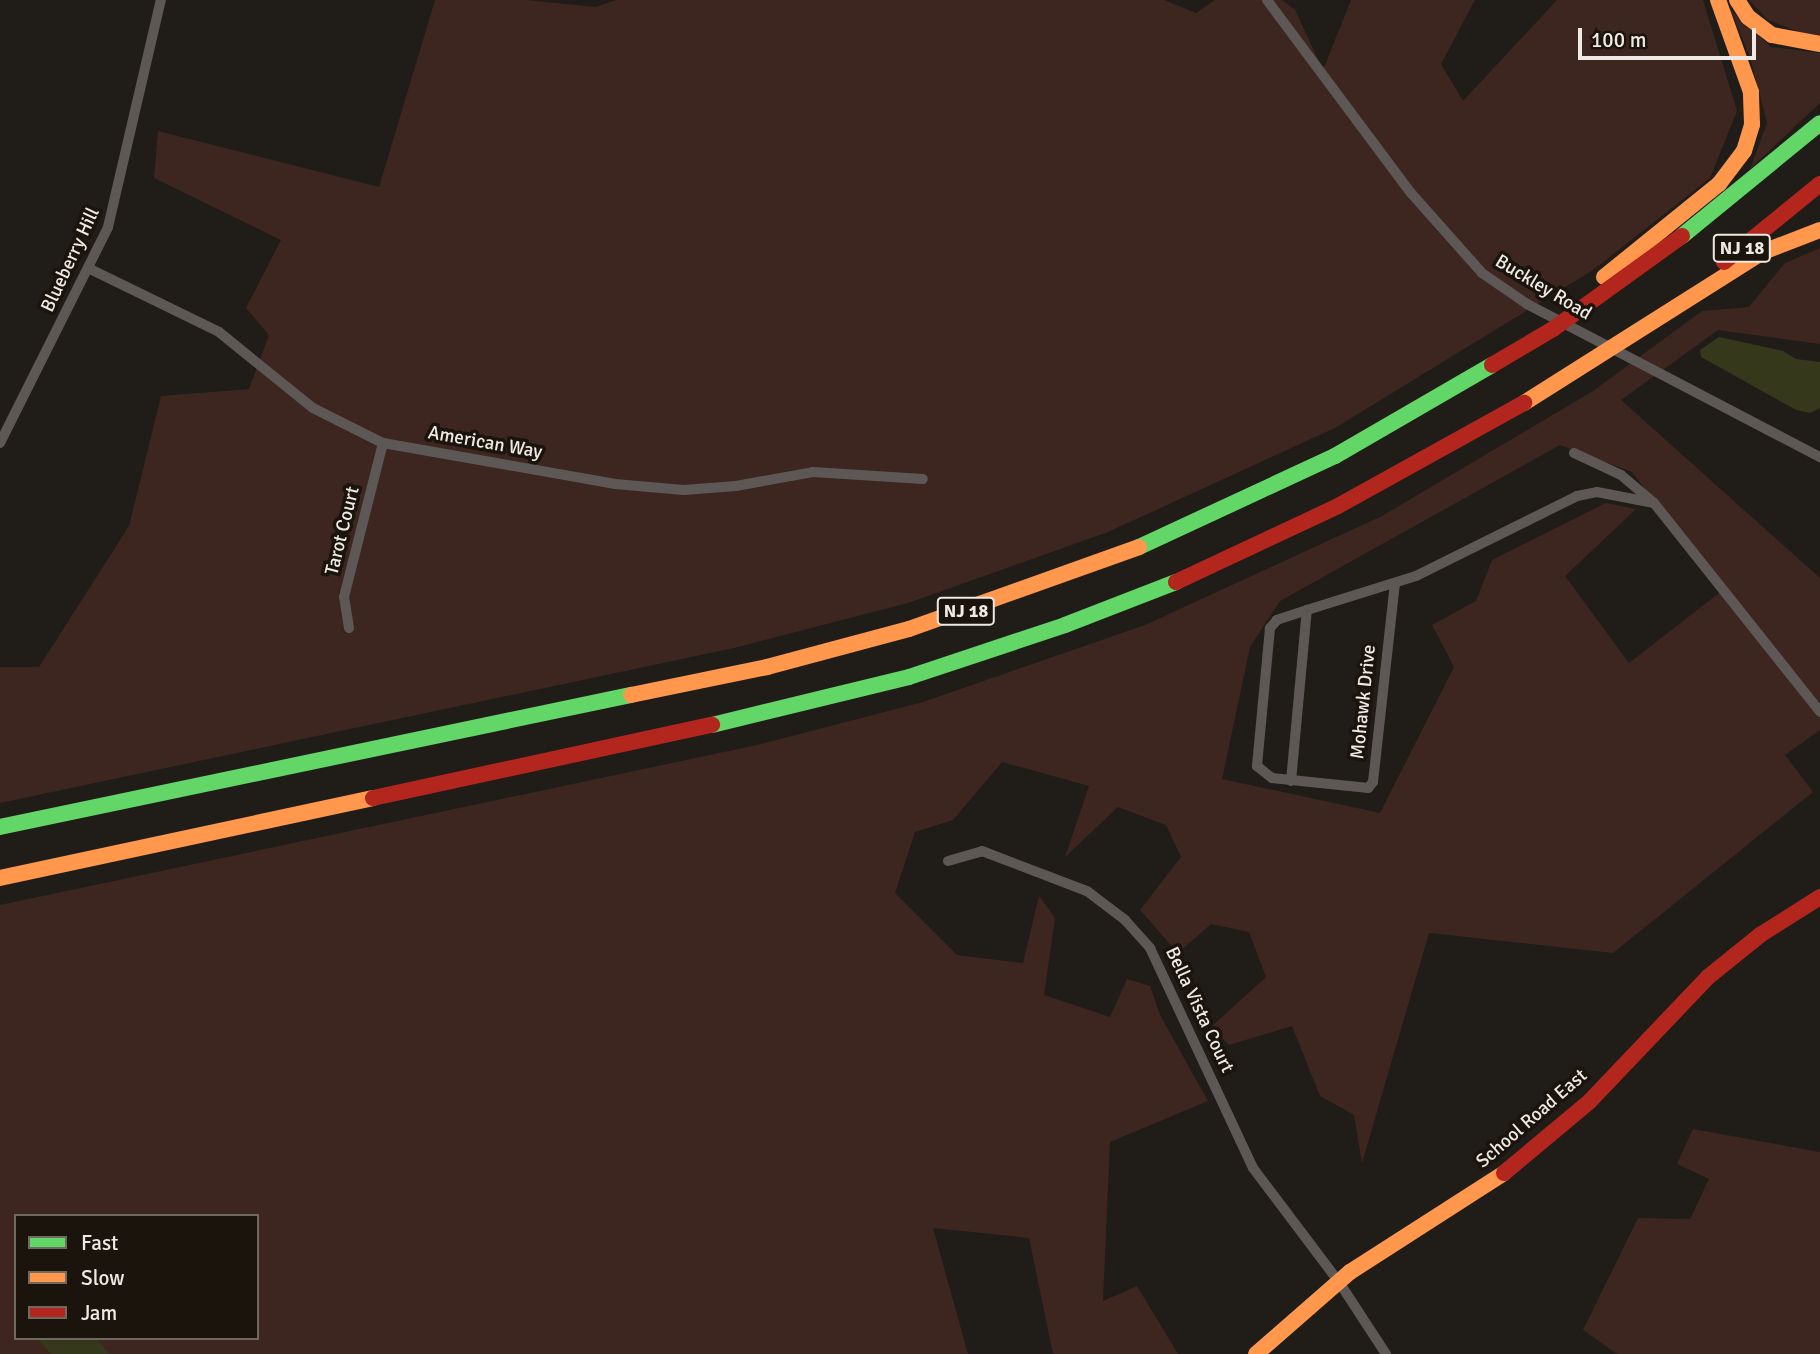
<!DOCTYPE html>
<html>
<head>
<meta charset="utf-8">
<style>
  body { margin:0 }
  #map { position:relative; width:1820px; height:1354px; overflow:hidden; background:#201c18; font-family:Signika,sans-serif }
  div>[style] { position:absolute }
  .green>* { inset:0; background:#3d2620 }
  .water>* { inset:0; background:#36381c }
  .street>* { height:10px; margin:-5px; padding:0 5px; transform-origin:5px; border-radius:5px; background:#5d5855 }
  .fast>* { height:16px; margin:-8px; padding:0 8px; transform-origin:8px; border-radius:8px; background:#63d668 }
  .slow>* { height:16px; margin:-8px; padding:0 8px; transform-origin:8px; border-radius:8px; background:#ff974d }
  .jam>* { height:16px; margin:-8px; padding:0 8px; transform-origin:8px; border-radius:8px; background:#b3261e }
  span { translate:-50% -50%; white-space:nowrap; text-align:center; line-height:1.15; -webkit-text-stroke:7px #1a140c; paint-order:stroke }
  .shield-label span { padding:2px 5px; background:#1a140c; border:2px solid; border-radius:5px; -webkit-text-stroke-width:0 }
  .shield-label { font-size:18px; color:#eee9e4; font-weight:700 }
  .street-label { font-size:19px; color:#eee9e4 }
  .legend { position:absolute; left:14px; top:1214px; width:245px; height:126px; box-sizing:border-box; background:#1a140c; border:2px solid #6f6962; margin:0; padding:9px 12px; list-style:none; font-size:21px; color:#eee9e4 }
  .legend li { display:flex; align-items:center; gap:14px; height:35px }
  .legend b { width:35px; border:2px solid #6f6962 }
  .scale { position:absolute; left:1578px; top:28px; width:178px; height:32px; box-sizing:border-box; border:4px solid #eee9e4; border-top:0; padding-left:9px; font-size:21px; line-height:24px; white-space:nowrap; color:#eee9e4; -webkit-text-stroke:5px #1a140c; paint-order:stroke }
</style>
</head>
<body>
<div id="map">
  <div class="green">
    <i style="clip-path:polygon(435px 0,526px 0,596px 7px,616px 0,1164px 0,1196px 13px,1215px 0,1282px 0,1295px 10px,1323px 70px,1351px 0,1475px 0,1441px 64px,1463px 101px,1557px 0,1703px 0,1737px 111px,1710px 178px,1593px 270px,1335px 428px,1108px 532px,908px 603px,734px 648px,0 803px,0 667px,39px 667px,129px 526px,161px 396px,249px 389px,269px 335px,246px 308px,281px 240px,154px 178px,158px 131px,379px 187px)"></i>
    <i style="clip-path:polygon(1749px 0,1820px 0,1820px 40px,1768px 20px)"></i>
    <i style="clip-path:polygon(1730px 9px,1771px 47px,1820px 53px,1820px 103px,1750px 169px,1767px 123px,1750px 57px)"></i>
    <i style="clip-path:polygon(evenodd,1820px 248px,1820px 344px,1718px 330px,1621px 400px,1820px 578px,1820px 730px,1785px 755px,1813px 792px,1613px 953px,1429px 933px,1362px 1163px,1354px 1115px,1320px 1096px,1292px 1026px,1229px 1045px,1211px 1027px,1266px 977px,1249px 932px,1211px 924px,1178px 953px,1140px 910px,1181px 857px,1166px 825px,1118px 807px,1065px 857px,1089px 786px,1002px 762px,953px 820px,915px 832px,895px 893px,957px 955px,1023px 963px,1039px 896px,1055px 918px,1044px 995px,1110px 1017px,1127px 979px,1150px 986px,1160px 1015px,1208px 1101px,1110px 1142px,1103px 1301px,1137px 1286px,1178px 1354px,1053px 1354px,1029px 1238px,933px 1228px,968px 1354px,0 1354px,0 905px,757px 745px,923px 702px,1145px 625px,1382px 516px,1593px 391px,1702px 311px,1749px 307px,1785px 263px,1820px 248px,1560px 445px,1632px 472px,1723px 590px,1629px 663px,1565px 576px,1636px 509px,1606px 503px,1492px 560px,1476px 601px,1432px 625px,1454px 667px,1380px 813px,1222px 779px,1250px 647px,1280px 601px,1560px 445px,1820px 248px,16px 1216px,257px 1216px,257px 1338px,16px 1338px,16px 1216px)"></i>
    <i style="clip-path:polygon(1693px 1129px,1820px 1152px,1820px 1354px,1617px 1354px,1583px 1330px,1638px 1218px,1690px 1219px,1709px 1179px,1677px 1164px)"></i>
  </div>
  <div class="water">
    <i style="clip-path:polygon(1719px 337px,1783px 351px,1796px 359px,1820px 362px,1820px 408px,1810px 413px,1796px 410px,1701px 357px,1700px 350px)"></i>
    <i style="clip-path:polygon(37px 1338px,96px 1338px,109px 1354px,51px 1354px)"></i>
  </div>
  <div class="street">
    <i style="left:1267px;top:0;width:241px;rotate:53.3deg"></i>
    <i style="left:1411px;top:193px;width:107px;rotate:48.4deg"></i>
    <i style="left:1482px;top:273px;width:55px;rotate:34.6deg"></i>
    <i style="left:1527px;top:304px;width:331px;rotate:27.6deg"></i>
    <i style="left:88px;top:268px;width:146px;rotate:26deg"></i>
    <i style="left:219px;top:332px;width:121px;rotate:39deg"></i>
    <i style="left:313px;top:408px;width:78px;rotate:26.6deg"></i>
    <i style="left:383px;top:443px;width:236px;rotate:10deg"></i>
    <i style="left:615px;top:484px;width:69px;rotate:5deg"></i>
    <i style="left:684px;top:490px;width:52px;rotate:-4.4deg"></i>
    <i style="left:736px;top:486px;width:78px;rotate:-10.3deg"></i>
    <i style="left:813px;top:472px;width:110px;rotate:3.6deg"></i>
    <i style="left:0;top:443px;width:241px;rotate:-63.4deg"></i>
    <i style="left:108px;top:227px;width:233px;rotate:-76.9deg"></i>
    <i style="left:1574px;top:453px;width:52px;rotate:25.1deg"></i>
    <i style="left:1621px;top:475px;width:43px;rotate:40.3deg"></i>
    <i style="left:1654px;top:503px;width:267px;rotate:51.5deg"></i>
    <i style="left:1307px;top:610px;width:32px;rotate:162deg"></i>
    <i style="left:1277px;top:620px;width:11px;rotate:131deg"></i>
    <i style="left:1270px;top:628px;width:139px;rotate:95.4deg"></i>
    <i style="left:1257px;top:766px;width:19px;rotate:39deg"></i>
    <i style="left:1272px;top:778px;width:97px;rotate:5.9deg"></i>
    <i style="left:1368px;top:788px;width:8px;rotate:-50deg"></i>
    <i style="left:1373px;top:782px;width:200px;rotate:-83.7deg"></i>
    <i style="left:349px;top:628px;width:31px;rotate:-99deg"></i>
    <i style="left:344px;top:597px;width:159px;rotate:-75.8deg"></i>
    <i style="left:1291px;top:781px;width:172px;rotate:-84.7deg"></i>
    <i style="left:1307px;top:610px;width:114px;rotate:-17.3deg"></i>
    <i style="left:1416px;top:576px;width:180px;rotate:-26.4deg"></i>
    <i style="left:1577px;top:496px;width:20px;rotate:-11deg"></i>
    <i style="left:1597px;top:492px;width:58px;rotate:10.9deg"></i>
    <i style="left:948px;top:861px;width:35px;rotate:-16deg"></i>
    <i style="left:982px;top:851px;width:112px;rotate:20.9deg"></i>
    <i style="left:1087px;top:891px;width:48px;rotate:37.3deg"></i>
    <i style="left:1125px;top:920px;width:38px;rotate:48deg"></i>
    <i style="left:1150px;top:948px;width:243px;rotate:64.9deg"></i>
    <i style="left:1253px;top:1168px;width:143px;rotate:53deg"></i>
    <i style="left:1339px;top:1282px;width:86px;rotate:56.9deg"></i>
  </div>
  <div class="fast">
    <i style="left:1682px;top:236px;width:178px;rotate:-39.3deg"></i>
    <i style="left:1139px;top:547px;width:216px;rotate:-24.9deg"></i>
    <i style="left:1335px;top:456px;width:181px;rotate:-30.1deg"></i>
    <i style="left:712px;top:725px;width:203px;rotate:-13.7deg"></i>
    <i style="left:909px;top:677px;width:164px;rotate:-18.4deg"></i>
    <i style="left:1065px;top:625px;width:119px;rotate:-21.2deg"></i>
    <i style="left:0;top:827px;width:645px;rotate:-11.82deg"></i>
  </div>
  <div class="slow">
    <i style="left:1737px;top:0;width:20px;rotate:57deg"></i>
    <i style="left:1748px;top:17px;width:30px;rotate:37deg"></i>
    <i style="left:1772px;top:35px;width:49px;rotate:10.6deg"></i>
    <i style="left:1604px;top:277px;width:148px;rotate:-39deg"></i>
    <i style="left:1719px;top:184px;width:41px;rotate:-52.9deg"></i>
    <i style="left:1744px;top:151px;width:28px;rotate:-73deg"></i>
    <i style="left:1752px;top:124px;width:32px;rotate:-92deg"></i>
    <i style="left:1751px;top:92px;width:98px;rotate:-109.7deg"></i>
    <i style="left:1524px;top:403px;width:283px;rotate:-32.3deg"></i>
    <i style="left:1763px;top:252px;width:61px;rotate:-21.1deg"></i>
    <i style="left:631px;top:695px;width:139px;rotate:-11.6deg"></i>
    <i style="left:767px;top:667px;width:147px;rotate:-15deg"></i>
    <i style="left:909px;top:629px;width:244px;rotate:-19.6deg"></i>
    <i style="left:0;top:878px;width:381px;rotate:-12.1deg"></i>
    <i style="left:1256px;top:1354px;width:125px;rotate:-41.1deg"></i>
    <i style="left:1350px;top:1272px;width:183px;rotate:-32.7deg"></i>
  </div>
  <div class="jam">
    <i style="left:1724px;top:262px;width:124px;rotate:-39.1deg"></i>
    <i style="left:1492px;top:365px;width:71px;rotate:-30.5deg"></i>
    <i style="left:1553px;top:329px;width:159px;rotate:-35.8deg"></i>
    <i style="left:1176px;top:582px;width:179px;rotate:-25.1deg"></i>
    <i style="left:1338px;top:506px;width:213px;rotate:-29deg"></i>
    <i style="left:373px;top:798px;width:347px;rotate:-12.2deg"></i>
    <i style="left:1504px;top:1173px;width:111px;rotate:-39.9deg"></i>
    <i style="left:1589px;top:1102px;width:173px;rotate:-46.4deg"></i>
    <i style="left:1708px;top:977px;width:67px;rotate:-38.9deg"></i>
    <i style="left:1760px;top:935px;width:71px;rotate:-32.3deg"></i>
  </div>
  <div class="shield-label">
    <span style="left:1742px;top:248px">NJ 18</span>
    <span style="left:966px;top:611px">NJ 18</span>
  </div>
  <div class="street-label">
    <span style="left:71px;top:260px;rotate:-65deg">Blueberry Hill</span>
    <span style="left:1543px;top:288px;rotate:31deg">Buckley Road</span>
    <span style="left:485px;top:443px;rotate:10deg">American Way</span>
    <span style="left:343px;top:531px;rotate:-76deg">Tarot Court</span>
    <span style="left:1364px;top:702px;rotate:-84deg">Mohawk Drive</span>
    <span style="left:1199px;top:1010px;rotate:65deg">Bella Vista Court</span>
    <span style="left:1532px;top:1119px;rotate:-41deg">School Road East</span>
  </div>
  <ul class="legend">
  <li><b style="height:9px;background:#63d668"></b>Fast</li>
  <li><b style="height:9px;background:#ff974d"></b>Slow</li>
  <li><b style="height:9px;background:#b3261e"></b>Jam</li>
  </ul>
  <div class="scale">100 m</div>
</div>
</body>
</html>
